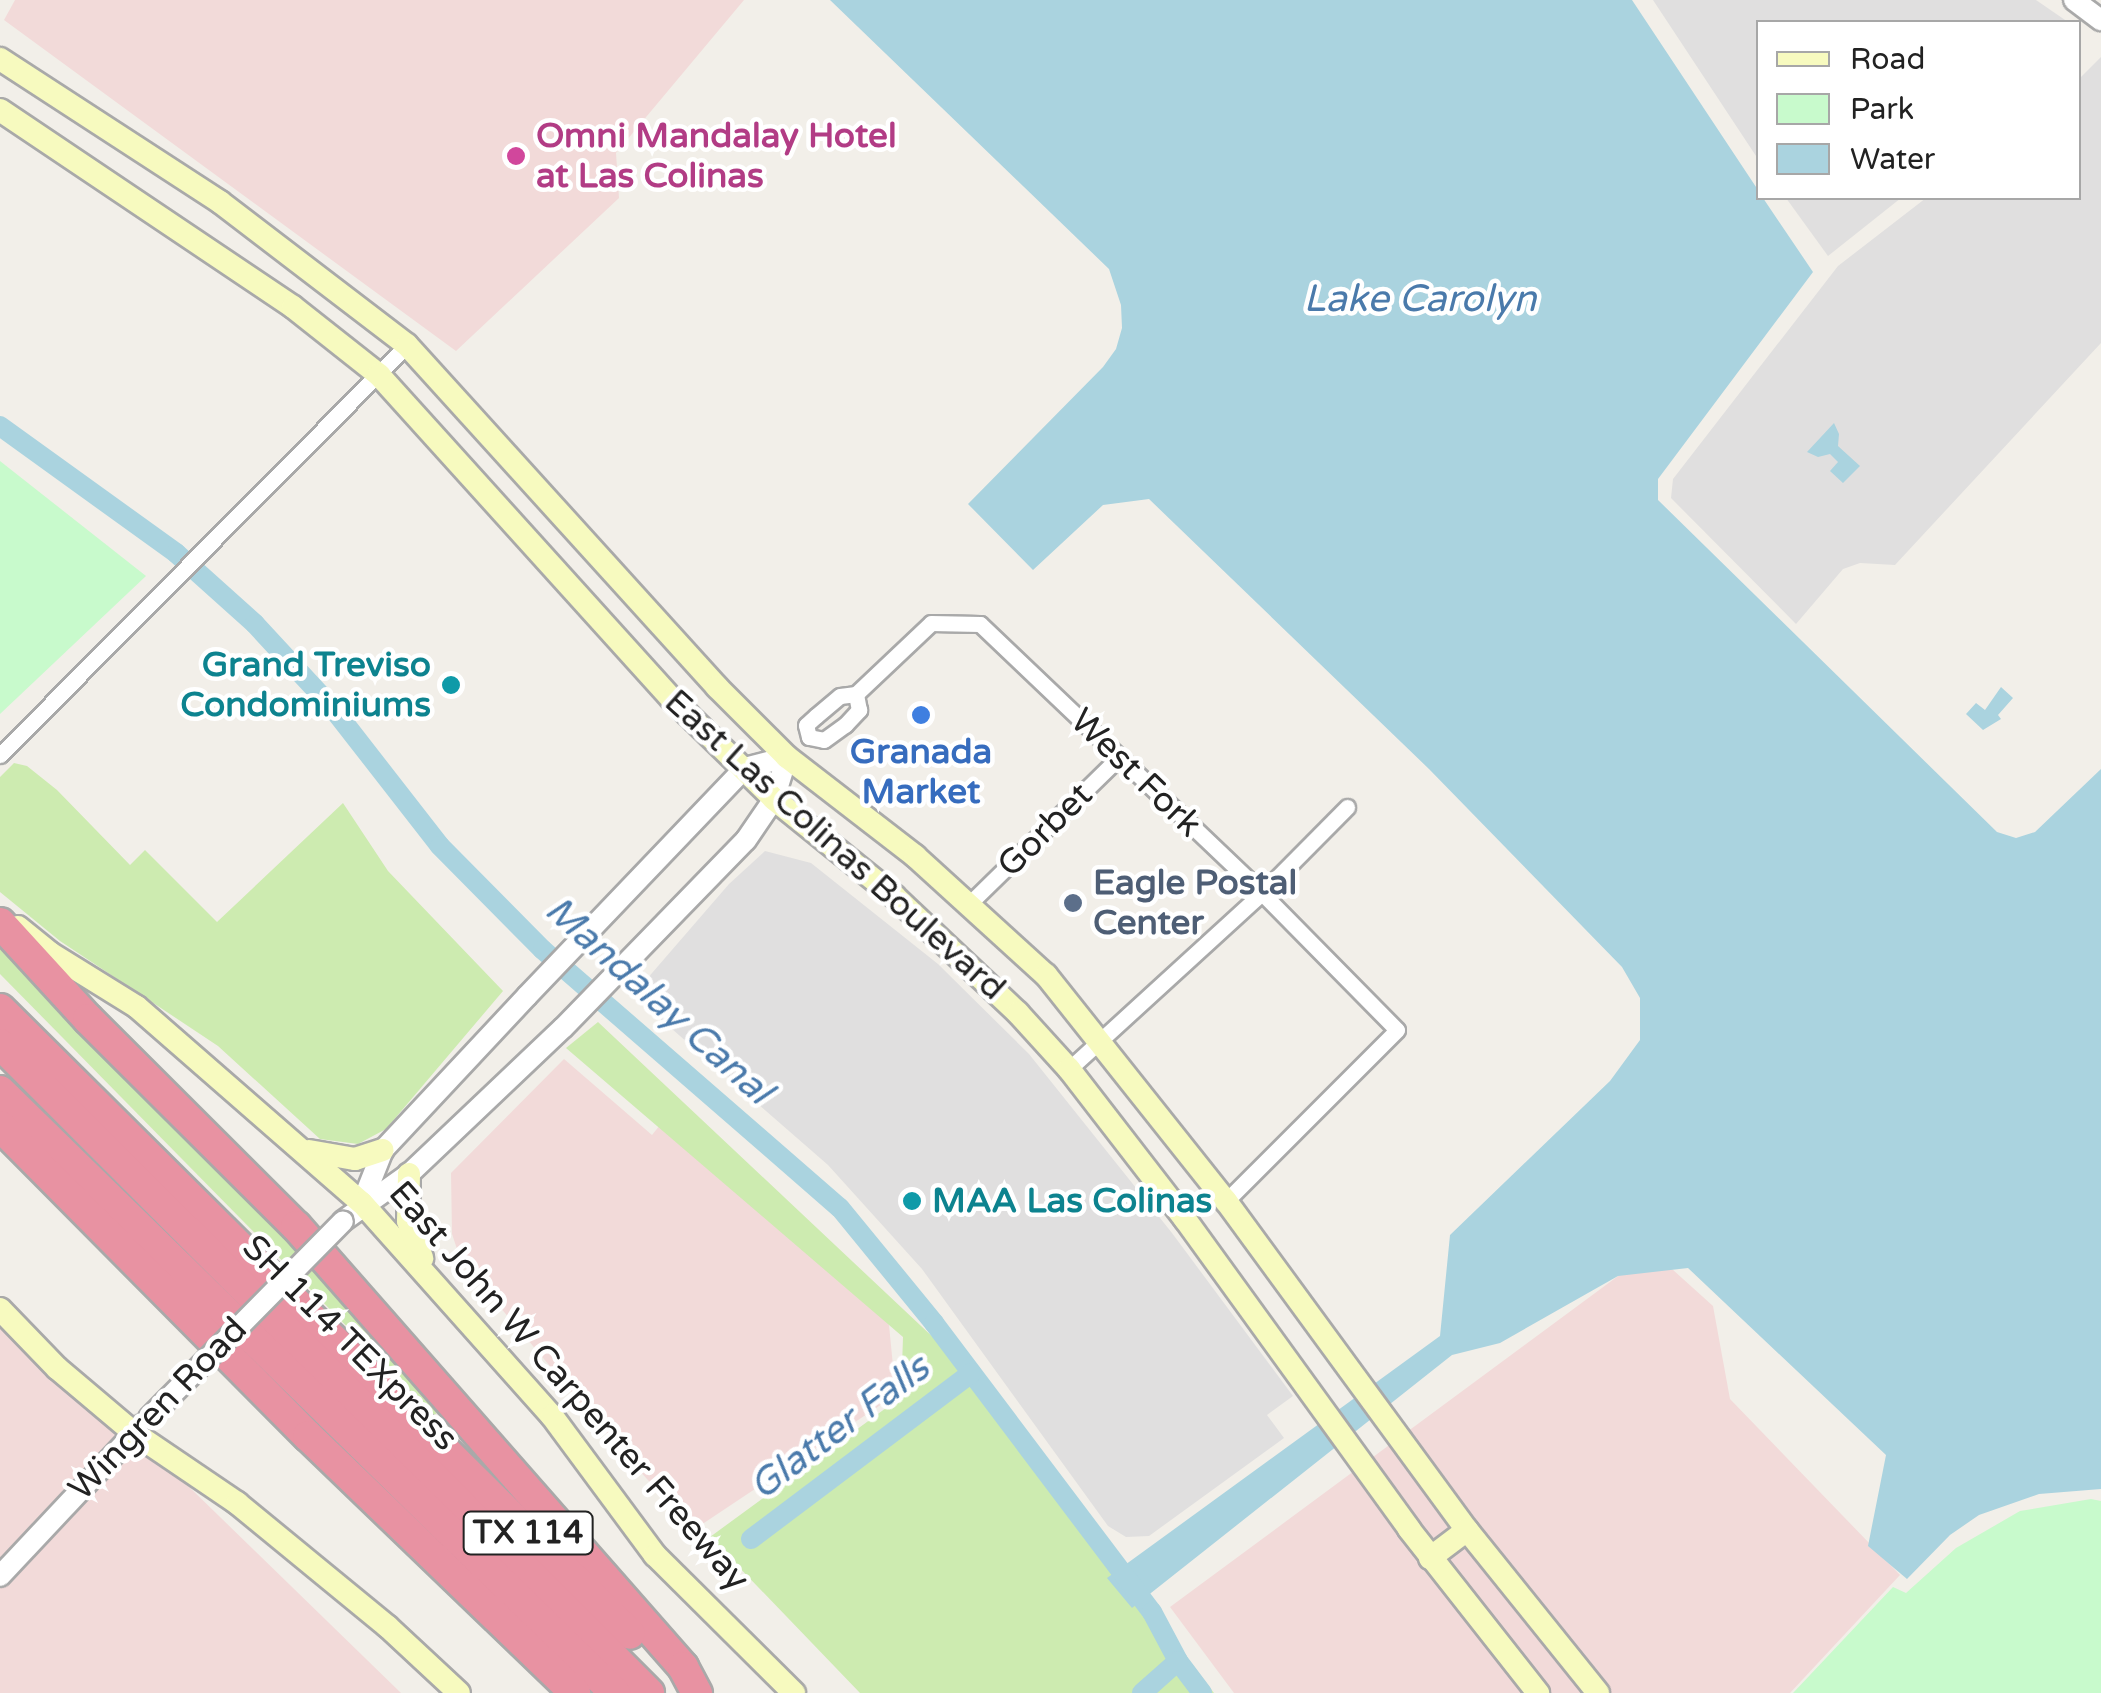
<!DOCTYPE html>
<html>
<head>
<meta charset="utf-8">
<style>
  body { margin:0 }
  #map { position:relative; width:2101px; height:1693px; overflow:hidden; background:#f2efe9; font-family:"Varela Round",sans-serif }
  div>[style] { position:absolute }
  .residential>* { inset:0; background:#e0dfdf }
  .commercial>* { inset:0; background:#f2dad9 }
  .grass>* { inset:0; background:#cdebb0 }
  .park>* { inset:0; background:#c8facc }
  .water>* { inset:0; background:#aad3df }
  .canal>* { height:20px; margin:-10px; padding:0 10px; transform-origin:10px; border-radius:10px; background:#aad3df }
  .roads { filter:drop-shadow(2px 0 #a9a9a9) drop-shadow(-2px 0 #a9a9a9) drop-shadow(0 2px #a9a9a9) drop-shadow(0 -2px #a9a9a9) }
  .minor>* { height:15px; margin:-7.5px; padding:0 7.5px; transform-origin:7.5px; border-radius:7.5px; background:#fff }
  .tertiary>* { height:20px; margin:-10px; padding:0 10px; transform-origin:10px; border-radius:10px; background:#fff }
  .secondary>* { height:22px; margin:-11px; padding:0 11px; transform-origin:11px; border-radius:11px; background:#f7fabf }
  .motorway>* { height:30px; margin:-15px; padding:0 15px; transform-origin:15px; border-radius:15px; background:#e892a2 }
  .bridges { filter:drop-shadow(2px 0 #a9a9a9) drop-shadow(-2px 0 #a9a9a9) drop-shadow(0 2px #a9a9a9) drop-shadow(0 -2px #a9a9a9) }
  .tertiary-bridge>* { height:20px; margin:-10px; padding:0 10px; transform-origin:10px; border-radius:10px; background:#fff }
  .dots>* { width:28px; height:28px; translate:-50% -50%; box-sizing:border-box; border:5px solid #fff; border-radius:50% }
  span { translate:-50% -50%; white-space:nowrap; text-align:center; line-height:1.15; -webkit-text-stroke:9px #fff; paint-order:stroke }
  .shield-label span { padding:2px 8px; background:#fff; border:2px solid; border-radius:8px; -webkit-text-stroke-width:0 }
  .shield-label { font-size:32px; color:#222; font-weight:700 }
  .hotel-label { font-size:35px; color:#b23c85; font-weight:700 }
  .left { translate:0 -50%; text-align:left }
  .culture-label { font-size:35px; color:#0d838f; font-weight:700 }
  .right { translate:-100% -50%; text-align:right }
  .shop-label { font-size:35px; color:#366cbe; font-weight:700 }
  .street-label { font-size:35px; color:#222 }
  .service-label { font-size:35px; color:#4e5e75; font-weight:700 }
  .water-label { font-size:38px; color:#4a7aab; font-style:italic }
  .legend { position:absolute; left:1756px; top:20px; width:325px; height:180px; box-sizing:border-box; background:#fff; border:2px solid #a7a7a7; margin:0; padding:12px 18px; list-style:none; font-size:30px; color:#222 }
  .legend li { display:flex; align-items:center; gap:20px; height:50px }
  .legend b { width:50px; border:2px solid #a7a7a7 }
</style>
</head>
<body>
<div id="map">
  <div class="residential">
    <i style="clip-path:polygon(1653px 0,2036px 0,2068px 22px,1758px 22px,1758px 159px)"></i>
    <i style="clip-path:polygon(2101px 57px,2101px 343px,1895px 565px,1860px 563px,1843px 569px,1796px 624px,1671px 498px,1673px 479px,1838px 266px,1926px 198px,2078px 198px,2079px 79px)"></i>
    <i style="clip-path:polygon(1786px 198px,1901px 198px,1828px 256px)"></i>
    <i style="clip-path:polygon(765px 851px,811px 863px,938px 964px,1029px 1054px,1172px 1233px,1293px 1396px,1267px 1415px,1284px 1438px,1149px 1536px,1126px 1537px,1108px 1526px,922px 1269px,828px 1165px,633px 995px,729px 884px)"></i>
  </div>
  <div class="commercial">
    <i style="clip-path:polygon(15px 0,744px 0,616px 153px,619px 198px,456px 351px,4px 20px)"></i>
    <i style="clip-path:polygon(564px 1059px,652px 1135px,660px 1125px,845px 1271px,889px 1325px,894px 1376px,888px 1400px,698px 1527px,689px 1525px,626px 1456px,461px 1261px,452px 1234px,451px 1173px)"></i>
    <i style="clip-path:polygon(1652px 1251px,1713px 1306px,1730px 1399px,1900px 1575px,1790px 1693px,1234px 1693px,1170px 1607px)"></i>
    <i style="clip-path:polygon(0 1303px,401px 1693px,0 1693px)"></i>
  </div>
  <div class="grass">
    <i style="clip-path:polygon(14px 763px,27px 766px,57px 790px,130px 865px,145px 850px,217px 922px,343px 803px,388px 871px,503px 991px,386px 1129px,358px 1144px,320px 1139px,218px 1046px,60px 941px,0 892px,0 777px)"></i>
    <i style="clip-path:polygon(0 944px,358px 1309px,443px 1409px,434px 1415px,0 974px)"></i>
    <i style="clip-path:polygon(598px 1022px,971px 1373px,1214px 1693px,860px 1693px,710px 1537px,901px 1397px,903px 1337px,566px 1048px)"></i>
  </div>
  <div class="park">
    <i style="clip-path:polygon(0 461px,146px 576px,0 714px)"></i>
    <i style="clip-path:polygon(2091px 1499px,2101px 1501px,2101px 1693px,1793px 1693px,1893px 1587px,1906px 1593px,1956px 1548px,2020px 1511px)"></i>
  </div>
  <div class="water">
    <i style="clip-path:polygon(830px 0,1632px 0,1758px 190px,1758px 198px,1763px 198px,1813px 272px,1658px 479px,1658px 500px,1997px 832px,2016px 838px,2035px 832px,2101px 769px,2101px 1489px,2039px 1494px,1979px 1515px,1950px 1535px,1907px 1579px,1868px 1546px,1886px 1455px,1688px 1268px,1618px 1276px,1500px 1343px,1452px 1355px,1132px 1608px,1107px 1578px,1440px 1336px,1450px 1235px,1610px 1081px,1640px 1040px,1640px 998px,1622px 967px,1429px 769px,1149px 499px,1103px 505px,1033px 570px,968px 504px,1103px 367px,1116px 349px,1122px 328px,1121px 305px,1109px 269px)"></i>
    <i style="clip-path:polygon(1834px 423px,1839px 434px,1838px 446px,1860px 466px,1843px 483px,1830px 471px,1838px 462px,1830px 454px,1818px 457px,1807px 452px)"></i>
    <i style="clip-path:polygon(2001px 687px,2013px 698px,1998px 715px,2001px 719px,1983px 730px,1966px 714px,1976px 703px,1985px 710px)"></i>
  </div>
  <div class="canal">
    <i style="left:0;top:426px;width:217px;rotate:35.8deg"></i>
    <i style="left:176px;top:553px;width:106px;rotate:41.9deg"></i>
    <i style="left:255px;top:624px;width:112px;rotate:47.2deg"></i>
    <i style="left:331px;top:706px;width:177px;rotate:52.1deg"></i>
    <i style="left:440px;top:846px;width:146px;rotate:45.3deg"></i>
    <i style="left:543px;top:950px;width:393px;rotate:41deg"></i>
    <i style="left:840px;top:1208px;width:149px;rotate:50.7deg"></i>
    <i style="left:934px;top:1323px;width:362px;rotate:53deg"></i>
    <i style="left:1152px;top:1612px;width:55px;rotate:62deg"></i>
    <i style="left:1178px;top:1661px;width:40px;rotate:53deg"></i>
    <i style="left:751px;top:1539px;width:276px;rotate:-37deg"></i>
    <i style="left:1142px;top:1693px;width:48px;rotate:-41.6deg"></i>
  </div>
  <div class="roads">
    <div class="minor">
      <i style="left:809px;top:737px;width:12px;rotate:-104deg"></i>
      <i style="left:806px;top:725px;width:13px;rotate:-42deg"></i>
      <i style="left:816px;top:716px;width:31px;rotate:-40deg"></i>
      <i style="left:840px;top:696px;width:16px;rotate:-7deg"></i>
      <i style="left:856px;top:694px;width:103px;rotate:-43.4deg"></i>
      <i style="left:931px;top:623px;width:49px;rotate:1.2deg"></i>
      <i style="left:980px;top:624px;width:390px;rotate:43.6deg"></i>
      <i style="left:1262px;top:893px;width:192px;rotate:45.4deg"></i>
      <i style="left:1397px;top:1030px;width:242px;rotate:135deg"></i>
      <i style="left:809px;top:737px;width:15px;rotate:11deg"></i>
      <i style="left:824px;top:740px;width:26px;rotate:-36deg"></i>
      <i style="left:845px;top:725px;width:21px;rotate:-47deg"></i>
      <i style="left:859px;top:710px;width:16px;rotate:-101deg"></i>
      <i style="left:0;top:755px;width:578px;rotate:-45.21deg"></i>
      <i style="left:970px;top:903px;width:209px;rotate:-44.4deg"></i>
      <i style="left:1069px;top:1069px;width:261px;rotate:-42.4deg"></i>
      <i style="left:1262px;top:893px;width:121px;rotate:-45.3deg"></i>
    </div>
    <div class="tertiary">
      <i style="left:2074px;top:0;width:34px;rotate:37deg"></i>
      <i style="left:362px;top:1203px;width:57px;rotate:-68.4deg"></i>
      <i style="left:383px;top:1150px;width:211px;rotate:-46.9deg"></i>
      <i style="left:527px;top:996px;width:315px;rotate:-46.3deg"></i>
      <i style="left:745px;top:768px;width:43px;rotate:-14.7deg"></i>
      <i style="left:343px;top:1221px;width:81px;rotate:-35.5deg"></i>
      <i style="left:409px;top:1174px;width:212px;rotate:-43.5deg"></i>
      <i style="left:563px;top:1028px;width:262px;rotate:-45.8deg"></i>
      <i style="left:746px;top:840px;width:50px;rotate:-55.7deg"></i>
      <i style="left:774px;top:799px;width:44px;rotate:-72.8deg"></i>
      <i style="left:0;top:1576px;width:207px;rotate:-46.8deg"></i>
    </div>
    <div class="secondary">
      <i style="left:0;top:59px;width:262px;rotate:33deg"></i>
      <i style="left:220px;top:202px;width:235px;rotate:37.4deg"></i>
      <i style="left:407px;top:345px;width:462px;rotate:47.8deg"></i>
      <i style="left:717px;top:687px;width:99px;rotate:45deg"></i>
      <i style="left:787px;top:757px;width:162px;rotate:37.7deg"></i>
      <i style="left:915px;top:856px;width:177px;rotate:42.3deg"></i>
      <i style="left:1046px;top:975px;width:289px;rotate:51.5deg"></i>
      <i style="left:1226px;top:1201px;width:408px;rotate:53.8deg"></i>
      <i style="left:1467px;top:1530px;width:209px;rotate:51.2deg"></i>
      <i style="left:0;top:110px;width:353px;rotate:33.9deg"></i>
      <i style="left:293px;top:307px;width:110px;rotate:38.3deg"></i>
      <i style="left:379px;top:375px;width:437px;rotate:47.9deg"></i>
      <i style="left:672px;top:699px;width:143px;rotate:44.4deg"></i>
      <i style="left:774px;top:799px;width:154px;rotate:38.9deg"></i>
      <i style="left:894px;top:896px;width:170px;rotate:43.3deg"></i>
      <i style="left:1018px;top:1013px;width:76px;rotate:47.7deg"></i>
      <i style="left:1069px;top:1069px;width:190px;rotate:52.3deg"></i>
      <i style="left:1185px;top:1219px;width:382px;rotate:54.1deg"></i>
      <i style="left:1409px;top:1529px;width:209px;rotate:51.8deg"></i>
      <i style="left:18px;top:927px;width:41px;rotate:39.1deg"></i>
      <i style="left:50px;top:953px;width:102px;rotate:31.8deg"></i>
      <i style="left:137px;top:1007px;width:298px;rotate:41.1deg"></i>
      <i style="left:362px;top:1203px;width:285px;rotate:48.3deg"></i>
      <i style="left:552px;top:1416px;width:173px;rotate:53.5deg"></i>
      <i style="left:655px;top:1555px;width:196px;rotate:44.8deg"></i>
      <i style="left:309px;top:1151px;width:47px;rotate:9.9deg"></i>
      <i style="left:355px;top:1159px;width:29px;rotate:-18deg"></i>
      <i style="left:409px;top:1174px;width:47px;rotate:91.2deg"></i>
      <i style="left:408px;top:1221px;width:40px;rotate:69deg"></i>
      <i style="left:0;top:1309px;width:82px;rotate:46deg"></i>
      <i style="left:57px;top:1368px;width:101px;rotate:40.2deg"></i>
      <i style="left:134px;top:1433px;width:125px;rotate:34.2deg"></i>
      <i style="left:237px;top:1503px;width:194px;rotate:39.4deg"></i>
      <i style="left:387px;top:1626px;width:98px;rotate:42.9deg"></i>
      <i style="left:1430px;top:1558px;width:46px;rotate:-37.1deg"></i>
    </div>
    <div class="motorway">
      <i style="left:0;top:923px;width:130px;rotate:47.5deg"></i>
      <i style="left:88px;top:1019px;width:293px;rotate:44.9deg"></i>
      <i style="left:296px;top:1226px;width:587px;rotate:48.73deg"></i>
      <i style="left:683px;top:1667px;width:30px;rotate:62deg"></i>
      <i style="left:0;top:1009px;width:887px;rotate:44.77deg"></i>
      <i style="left:0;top:1044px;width:918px;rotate:45deg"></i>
      <i style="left:0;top:1091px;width:861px;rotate:44.39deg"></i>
      <i style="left:0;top:1126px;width:437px;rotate:45.2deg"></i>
      <i style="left:308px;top:1436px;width:371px;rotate:43.9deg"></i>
    </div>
  </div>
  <div class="bridges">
    <div class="tertiary-bridge">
      <i style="left:149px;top:1418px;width:276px;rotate:-45.4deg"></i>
    </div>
  </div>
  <div class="dots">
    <i style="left:516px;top:156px;background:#d1479c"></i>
    <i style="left:451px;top:685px;background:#0f9aa8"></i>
    <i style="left:921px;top:715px;background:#3f7fe0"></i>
    <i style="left:1073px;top:903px;background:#5c6f8a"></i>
    <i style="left:912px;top:1201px;background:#0f9aa8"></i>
  </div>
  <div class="shield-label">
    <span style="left:528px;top:1533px">TX 114</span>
  </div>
  <div class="hotel-label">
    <span class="left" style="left:536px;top:156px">Omni Mandalay Hotel<br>at Las Colinas</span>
  </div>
  <div class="culture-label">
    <span class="right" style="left:431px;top:685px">Grand Treviso<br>Condominiums</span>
    <span class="left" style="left:932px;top:1201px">MAA Las Colinas</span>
  </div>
  <div class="shop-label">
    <span style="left:921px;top:772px">Granada<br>Market</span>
  </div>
  <div class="street-label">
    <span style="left:1136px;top:773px;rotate:44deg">West Fork</span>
    <span style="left:1045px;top:830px;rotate:-45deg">Gorbet</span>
    <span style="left:835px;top:845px;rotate:42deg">East Las Colinas Boulevard</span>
    <span style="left:350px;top:1343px;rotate:45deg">SH 114 TEXpress</span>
    <span style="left:569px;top:1386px;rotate:49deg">East John W Carpenter Freeway</span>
    <span style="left:158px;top:1409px;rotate:-46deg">Wingren Road</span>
  </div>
  <div class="service-label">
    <span class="left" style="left:1093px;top:903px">Eagle Postal<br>Center</span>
  </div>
  <div class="water-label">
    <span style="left:1420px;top:300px">Lake Carolyn</span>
    <span style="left:658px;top:1001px;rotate:42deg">Mandalay Canal</span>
    <span style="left:840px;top:1428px;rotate:-37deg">Glatter Falls</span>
  </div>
  <ul class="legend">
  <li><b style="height:12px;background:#f7fabf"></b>Road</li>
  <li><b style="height:28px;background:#c8facc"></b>Park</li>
  <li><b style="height:28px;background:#aad3df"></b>Water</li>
  </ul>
</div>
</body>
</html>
